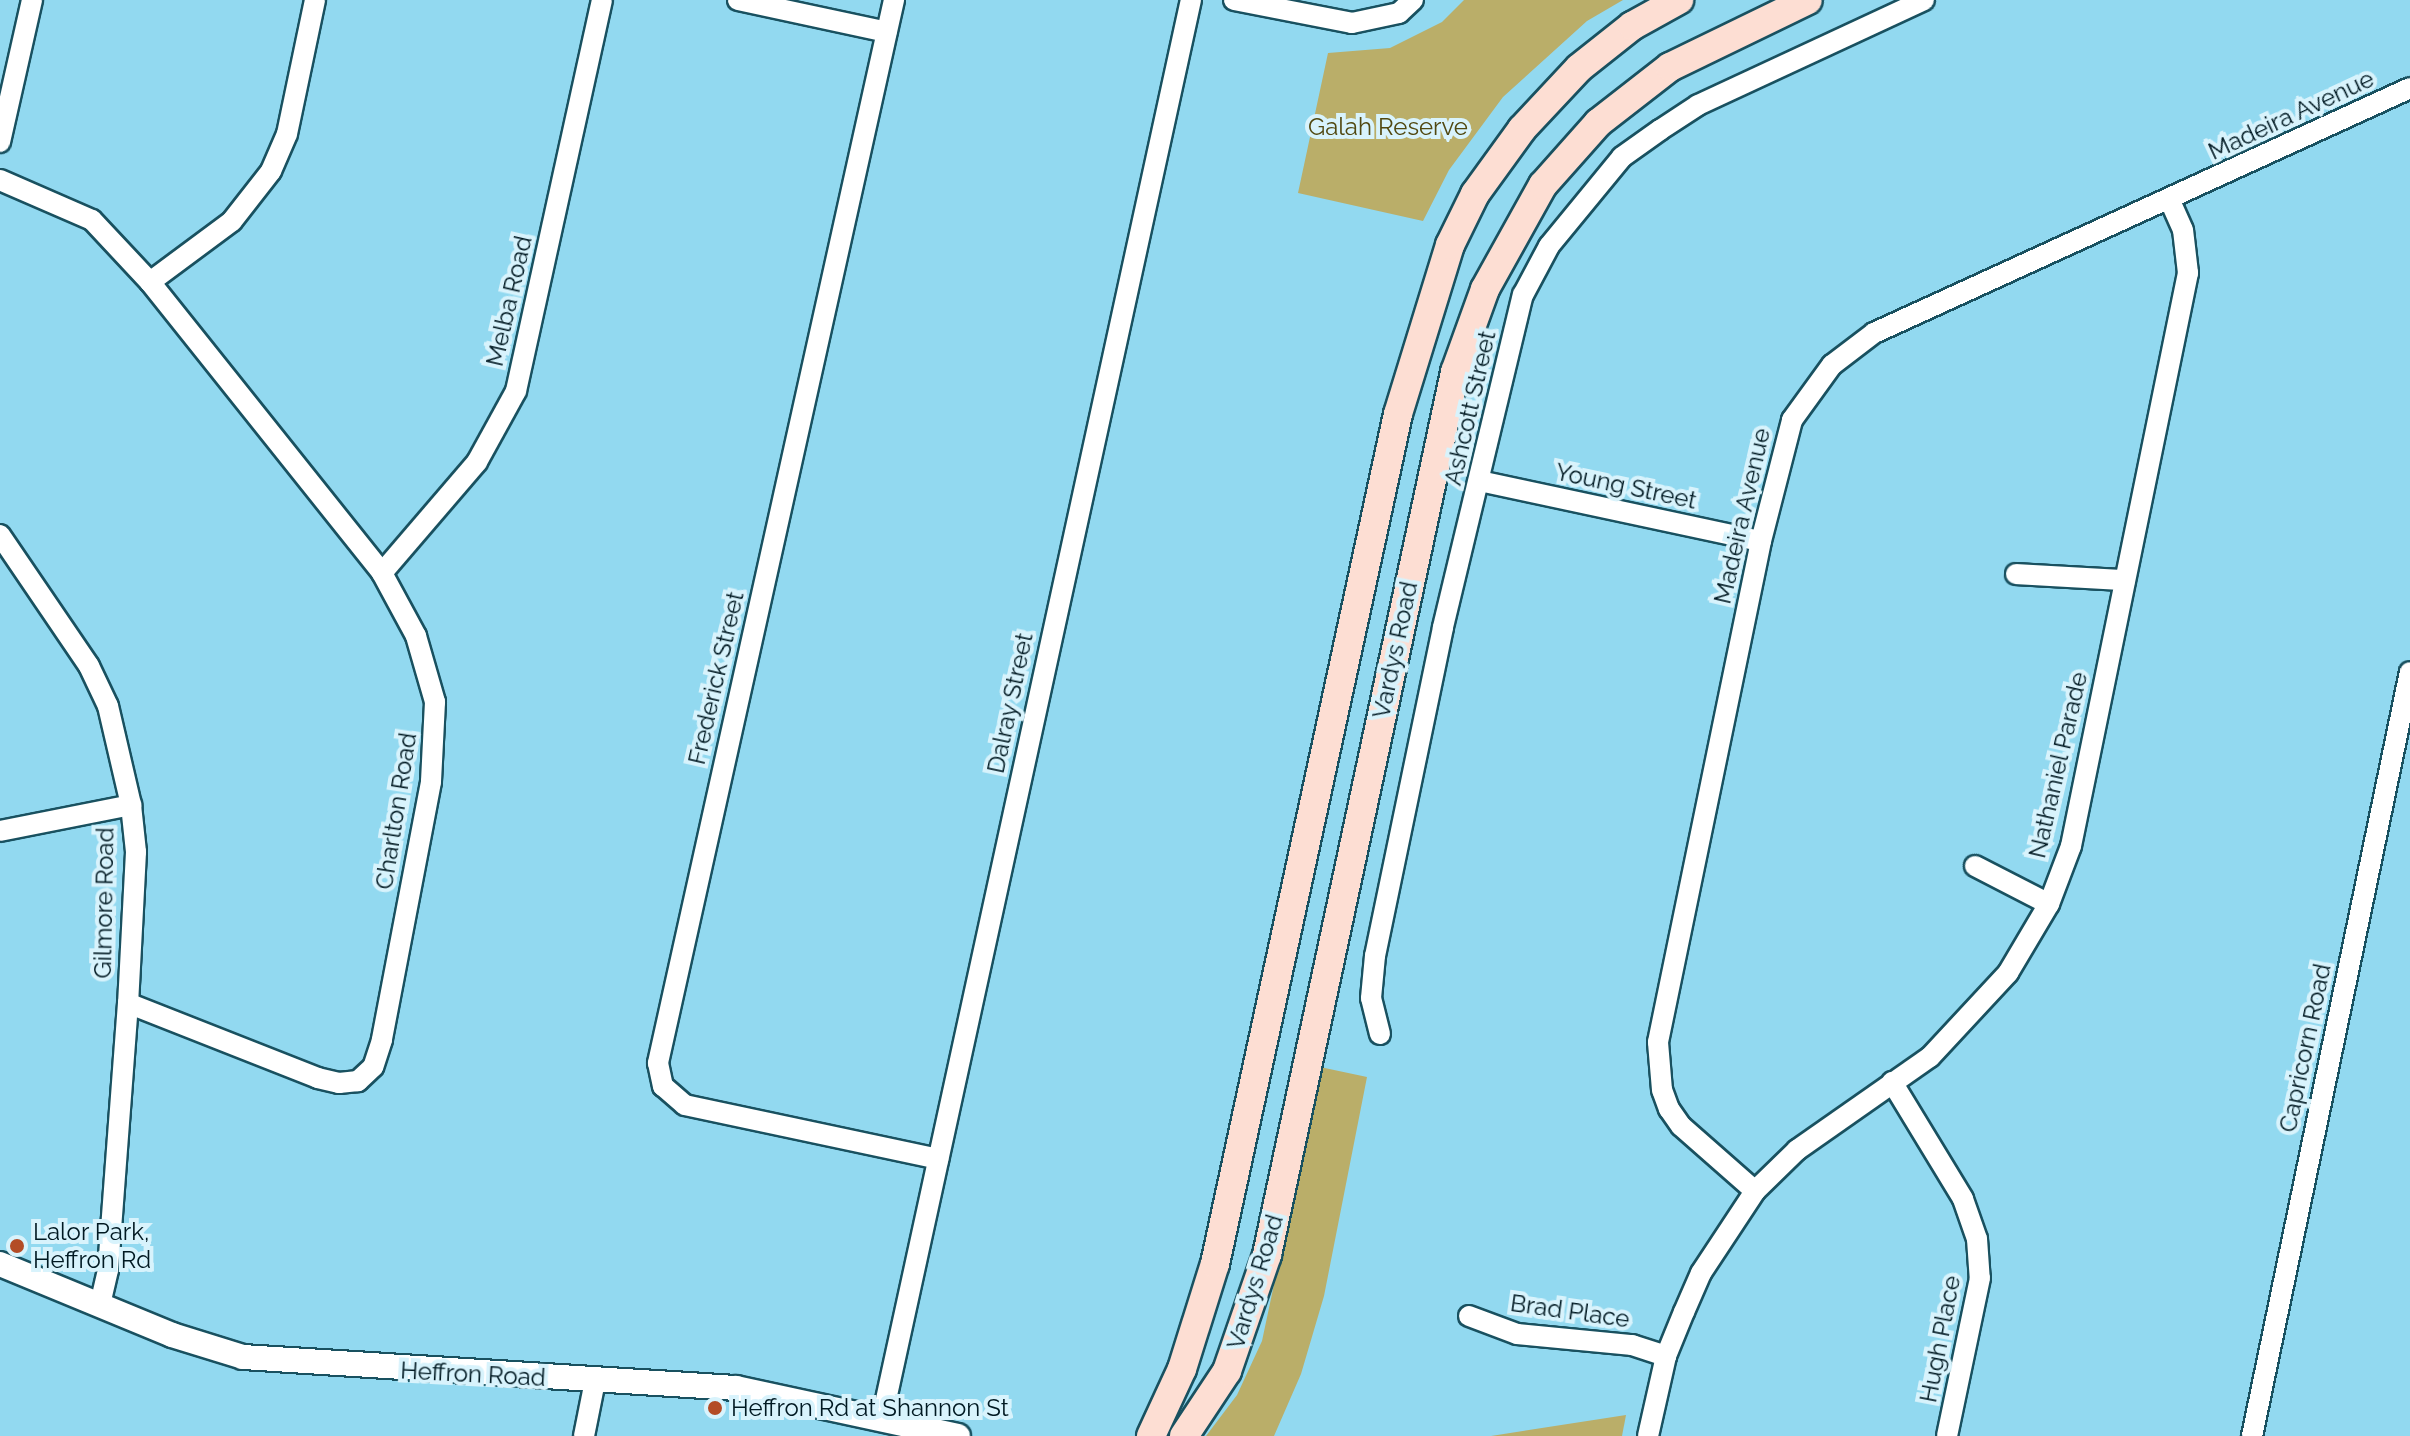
<!DOCTYPE html>
<html>
<head>
<meta charset="utf-8">
<style>
  body { margin:0 }
  #map { position:relative; width:2410px; height:1436px; overflow:hidden; background:#92d9f0; font-family:Raleway,sans-serif }
  div>[style] { position:absolute }
  .green>* { inset:0; background:#baae69 }
  .roads { filter:drop-shadow(2px 0 #195160) drop-shadow(-2px 0 #195160) drop-shadow(0 2px #195160) drop-shadow(0 -2px #195160) }
  .minor>* { height:20px; margin:-10px; padding:0 10px; transform-origin:10px; border-radius:10px; background:#fff }
  .tertiary>* { height:24px; margin:-12px; padding:0 12px; transform-origin:12px; border-radius:12px; background:#fff }
  .secondary>* { height:28px; margin:-14px; padding:0 14px; transform-origin:14px; border-radius:14px; background:#fdded3 }
  .dots>* { width:22px; height:22px; translate:-50% -50%; box-sizing:border-box; border:4px solid #d8f3fc; border-radius:50% }
  span { translate:-50% -50%; white-space:nowrap; text-align:center; line-height:1.15; -webkit-text-stroke:8px #d8f3fc; paint-order:stroke }
  .street-label { font-size:24px; color:#001922 }
  .park-label { font-size:24px; color:#514810 }
  .poi-label { font-size:24px; color:#001922 }
  .left { translate:0 -50%; text-align:left }
</style>
</head>
<body>
<div id="map">
  <div class="green">
    <i style="clip-path:polygon(1464px 0,1623px 0,1587px 21px,1503px 97px,1449px 170px,1423px 221px,1298px 193px,1328px 53px,1390px 48px,1442px 22px)"></i>
    <i style="clip-path:polygon(1320px 1067px,1367px 1077px,1324px 1296px,1301px 1374px,1274px 1436px,1206px 1436px,1237px 1395px,1262px 1341px)"></i>
    <i style="clip-path:polygon(1626px 1415px,1622px 1436px,1491px 1436px)"></i>
  </div>
  <div class="roads">
    <div class="minor">
      <i style="left:738px;top:0;width:152px;rotate:12.1deg"></i>
      <i style="left:894px;top:0;width:1089px;rotate:102.52deg"></i>
      <i style="left:658px;top:1063px;width:24px;rotate:78deg"></i>
      <i style="left:663px;top:1086px;width:29px;rotate:41deg"></i>
      <i style="left:685px;top:1105px;width:259px;rotate:12deg"></i>
      <i style="left:1234px;top:0;width:120px;rotate:11deg"></i>
      <i style="left:1352px;top:23px;width:48px;rotate:-12deg"></i>
      <i style="left:1399px;top:13px;width:19px;rotate:-43deg"></i>
      <i style="left:0;top:142px;width:146px;rotate:-77.3deg"></i>
      <i style="left:0;top:180px;width:100px;rotate:23.5deg"></i>
      <i style="left:92px;top:220px;width:85px;rotate:46.9deg"></i>
      <i style="left:150px;top:282px;width:372px;rotate:51.4deg"></i>
      <i style="left:382px;top:573px;width:72px;rotate:61.6deg"></i>
      <i style="left:416px;top:636px;width:69px;rotate:73.9deg"></i>
      <i style="left:435px;top:702px;width:80px;rotate:92.9deg"></i>
      <i style="left:431px;top:782px;width:263px;rotate:100.8deg"></i>
      <i style="left:382px;top:1040px;width:28px;rotate:108deg"></i>
      <i style="left:373px;top:1067px;width:21px;rotate:137deg"></i>
      <i style="left:358px;top:1081px;width:19px;rotate:174deg"></i>
      <i style="left:339px;top:1083px;width:22px;rotate:-167deg"></i>
      <i style="left:318px;top:1078px;width:204px;rotate:-158.5deg"></i>
      <i style="left:150px;top:282px;width:102px;rotate:-36.6deg"></i>
      <i style="left:232px;top:221px;width:63px;rotate:-52deg"></i>
      <i style="left:271px;top:171px;width:40px;rotate:-66.6deg"></i>
      <i style="left:287px;top:134px;width:137px;rotate:-78.2deg"></i>
      <i style="left:1480px;top:481px;width:287px;rotate:12.1deg"></i>
      <i style="left:0;top:535px;width:158px;rotate:55.8deg"></i>
      <i style="left:89px;top:666px;width:44px;rotate:64.6deg"></i>
      <i style="left:108px;top:706px;width:102px;rotate:76.9deg"></i>
      <i style="left:131px;top:805px;width:47px;rotate:83.9deg"></i>
      <i style="left:136px;top:852px;width:151px;rotate:93deg"></i>
      <i style="left:128px;top:1003px;width:268px;rotate:94.3deg"></i>
      <i style="left:108px;top:1270px;width:35px;rotate:103deg"></i>
      <i style="left:382px;top:573px;width:146px;rotate:-49.4deg"></i>
      <i style="left:477px;top:462px;width:81px;rotate:-61.2deg"></i>
      <i style="left:516px;top:391px;width:400px;rotate:-77.6deg"></i>
      <i style="left:2016px;top:574px;width:109px;rotate:3.2deg"></i>
      <i style="left:0;top:831px;width:134px;rotate:-11.2deg"></i>
      <i style="left:1975px;top:866px;width:83px;rotate:27.2deg"></i>
      <i style="left:1380px;top:1034px;width:37px;rotate:-104deg"></i>
      <i style="left:1371px;top:998px;width:42px;rotate:-84.6deg"></i>
      <i style="left:1375px;top:956px;width:336px;rotate:-78.3deg"></i>
      <i style="left:1443px;top:627px;width:342px;rotate:-76.5deg"></i>
      <i style="left:1523px;top:295px;width:55px;rotate:-62deg"></i>
      <i style="left:1549px;top:246px;width:115px;rotate:-50.6deg"></i>
      <i style="left:1622px;top:157px;width:47px;rotate:-35.4deg"></i>
      <i style="left:1660px;top:130px;width:45px;rotate:-33.3deg"></i>
      <i style="left:1698px;top:105px;width:249px;rotate:-24.9deg"></i>
      <i style="left:1892px;top:1082px;width:137px;rotate:58.7deg"></i>
      <i style="left:1963px;top:1199px;width:42px;rotate:70.7deg"></i>
      <i style="left:1977px;top:1239px;width:39px;rotate:86deg"></i>
      <i style="left:1980px;top:1278px;width:161px;rotate:101.8deg"></i>
      <i style="left:1755px;top:1191px;width:98px;rotate:-138.7deg"></i>
      <i style="left:1681px;top:1126px;width:21px;rotate:-125deg"></i>
      <i style="left:1669px;top:1109px;width:20px;rotate:-110deg"></i>
      <i style="left:1662px;top:1090px;width:48px;rotate:-94.8deg"></i>
      <i style="left:1658px;top:1042px;width:511px;rotate:-78.38deg"></i>
      <i style="left:1761px;top:541px;width:125px;rotate:-75.6deg"></i>
      <i style="left:1792px;top:420px;width:68px;rotate:-54deg"></i>
      <i style="left:1832px;top:365px;width:53px;rotate:-37.3deg"></i>
      <i style="left:1874px;top:333px;width:589px;rotate:-24.56deg"></i>
      <i style="left:1469px;top:1316px;width:51px;rotate:20.6deg"></i>
      <i style="left:1517px;top:1334px;width:116px;rotate:5.5deg"></i>
      <i style="left:1632px;top:1345px;width:36px;rotate:18deg"></i>
      <i style="left:882px;top:1418px;width:1451px;rotate:-77.71deg"></i>
      <i style="left:584px;top:1436px;width:56px;rotate:-78.7deg"></i>
      <i style="left:1648px;top:1436px;width:82px;rotate:-77.3deg"></i>
      <i style="left:1666px;top:1356px;width:48px;rotate:-67.8deg"></i>
      <i style="left:1684px;top:1312px;width:43px;rotate:-66.4deg"></i>
      <i style="left:1701px;top:1273px;width:98px;rotate:-56.6deg"></i>
      <i style="left:1755px;top:1191px;width:59px;rotate:-44.3deg"></i>
      <i style="left:1797px;top:1150px;width:162px;rotate:-35deg"></i>
      <i style="left:1930px;top:1057px;width:115px;rotate:-47.1deg"></i>
      <i style="left:2008px;top:973px;width:80px;rotate:-59.3deg"></i>
      <i style="left:2049px;top:904px;width:62px;rotate:-69.2deg"></i>
      <i style="left:2071px;top:846px;width:585px;rotate:-78.46deg"></i>
      <i style="left:2188px;top:273px;width:43px;rotate:-96.6deg"></i>
      <i style="left:2183px;top:230px;width:32px;rotate:-114deg"></i>
      <i style="left:2252px;top:1436px;width:780px;rotate:-78.32deg"></i>
    </div>
    <div class="tertiary">
      <i style="left:0;top:1264px;width:186px;rotate:22.4deg"></i>
      <i style="left:172px;top:1335px;width:74px;rotate:17.2deg"></i>
      <i style="left:243px;top:1357px;width:494px;rotate:3.6deg"></i>
      <i style="left:736px;top:1388px;width:227px;rotate:12.2deg"></i>
    </div>
    <div class="secondary">
      <i style="left:1151px;top:1436px;width:74px;rotate:-65.2deg"></i>
      <i style="left:1182px;top:1369px;width:110px;rotate:-72.6deg"></i>
      <i style="left:1215px;top:1264px;width:869px;rotate:-77.85deg"></i>
      <i style="left:1398px;top:414px;width:177px;rotate:-72.9deg"></i>
      <i style="left:1450px;top:245px;width:57px;rotate:-63.9deg"></i>
      <i style="left:1475px;top:194px;width:80px;rotate:-54.1deg"></i>
      <i style="left:1522px;top:129px;width:83px;rotate:-46.9deg"></i>
      <i style="left:1579px;top:68px;width:68px;rotate:-38.4deg"></i>
      <i style="left:1632px;top:26px;width:54px;rotate:-29deg"></i>
      <i style="left:1184px;top:1436px;width:78px;rotate:-56.5deg"></i>
      <i style="left:1227px;top:1371px;width:123px;rotate:-71deg"></i>
      <i style="left:1267px;top:1255px;width:903px;rotate:-77.98deg"></i>
      <i style="left:1455px;top:372px;width:88px;rotate:-70.1deg"></i>
      <i style="left:1485px;top:289px;width:119px;rotate:-60.9deg"></i>
      <i style="left:1543px;top:185px;width:83px;rotate:-48.4deg"></i>
      <i style="left:1598px;top:123px;width:91px;rotate:-37.9deg"></i>
      <i style="left:1670px;top:67px;width:153px;rotate:-25.9deg"></i>
    </div>
  </div>
  <div class="dots">
    <i style="left:17px;top:1246px;background:#b34c26"></i>
    <i style="left:715px;top:1408px;background:#b34c26"></i>
  </div>
  <div class="street-label">
    <span style="left:2291px;top:115px;rotate:-25deg">Madeira Avenue</span>
    <span style="left:509px;top:301px;rotate:-77deg">Melba Road</span>
    <span style="left:1470px;top:408px;rotate:-77deg">Ashcott Street</span>
    <span style="left:1626px;top:486px;rotate:12deg">Young Street</span>
    <span style="left:1742px;top:516px;rotate:-77deg">Madeira Avenue</span>
    <span style="left:1395px;top:650px;rotate:-78deg">Vardys Road</span>
    <span style="left:716px;top:678px;rotate:-77deg">Frederick Street</span>
    <span style="left:1010px;top:703px;rotate:-78deg">Dalray Street</span>
    <span style="left:2058px;top:765px;rotate:-77deg">Nathaniel Parade</span>
    <span style="left:396px;top:811px;rotate:-81deg">Charlton Road</span>
    <span style="left:104px;top:903px;rotate:-89deg">Gilmore Road</span>
    <span style="left:2305px;top:1048px;rotate:-78deg">Capricorn Road</span>
    <span style="left:1255px;top:1282px;rotate:-73deg">Vardys Road</span>
    <span style="left:1570px;top:1311px;rotate:8deg">Brad Place</span>
    <span style="left:1940px;top:1339px;rotate:-79deg">Hugh Place</span>
    <span style="left:473px;top:1374px;rotate:3deg">Heffron Road</span>
  </div>
  <div class="park-label">
    <span style="left:1388px;top:127px">Galah Reserve</span>
  </div>
  <div class="poi-label">
    <span class="left" style="left:33px;top:1246px">Lalor Park,<br>Heffron Rd</span>
    <span class="left" style="left:731px;top:1408px">Heffron Rd at Shannon St</span>
  </div>
</div>
</body>
</html>
